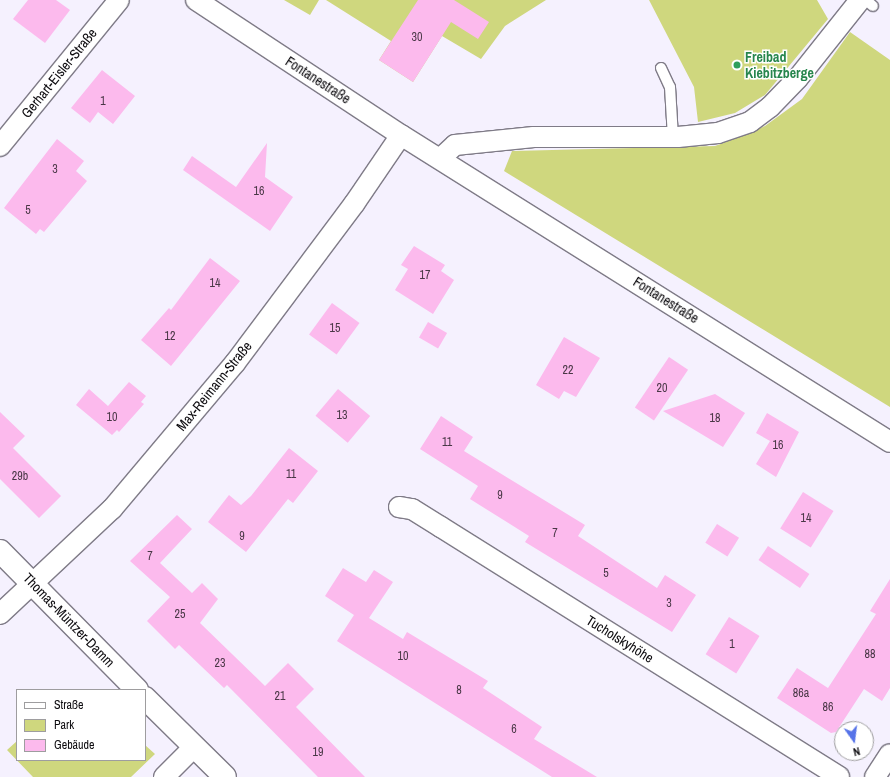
<!DOCTYPE html>
<html>
<head>
<meta charset="utf-8">
<style>
  body { margin:0 }
  #map { position:relative; width:890px; height:777px; overflow:hidden; background:#f5f1fe; font-family:"Archivo Narrow",sans-serif }
  div>[style] { position:absolute }
  .green>* { inset:0; background:#cfd77e }
  .building>* { inset:0; background:#fcbaed; transform-origin:0 0 }
  .roads { filter:drop-shadow(1px 0 #7f7b87) drop-shadow(-1px 0 #7f7b87) drop-shadow(0 1px #7f7b87) drop-shadow(0 -1px #7f7b87) }
  .service>* { height:10px; margin:-5px; padding:0 5px; transform-origin:5px; border-radius:5px; background:#fff }
  .minor>* { height:20px; margin:-10px; padding:0 10px; transform-origin:10px; border-radius:10px; background:#fff }
  .tertiary>* { height:22px; margin:-11px; padding:0 11px; transform-origin:11px; border-radius:11px; background:#fff }
  .dots>* { width:11px; height:11px; translate:-50% -50%; box-sizing:border-box; border:2px solid #fff; border-radius:50% }
  span { translate:-50% -50%; white-space:nowrap; text-align:center; line-height:1.15; -webkit-text-stroke:3px #fff; paint-order:stroke }
  .number-label { font-size:12px; color:#493746 }
  .number-label span { -webkit-text-stroke-width:0 }
  .leisure-label { font-size:14px; color:#27864d; font-weight:700 }
  .left { translate:0 -50%; text-align:left }
  .street-label { font-size:14px; color:#0d0b0f }
  .legend { position:absolute; left:16px; top:689px; width:130px; height:72px; box-sizing:border-box; background:#fff; border:1px solid #9e9d9f; margin:0; padding:5px 7px; list-style:none; font-size:12px; color:#0d0b0f }
  .legend li { display:flex; align-items:center; gap:8px; height:20px }
  .legend b { width:20px; border:1px solid #9e9d9f }
  .north { position:absolute; left:834px; top:721px; width:40px; height:40px; box-sizing:border-box; background:#fff; border:1px solid #9e9d9f; border-radius:50%; rotate:166deg; font-size:11px; font-weight:700; line-height:16px; text-align:center; color:#0d0b0f }
  .north::after { content:''; display:block; margin:auto; width:14px; height:18px; background:#5673e8; clip-path:polygon(50% 0,100% 100%,50% 72%,0 100%) }
</style>
</head>
<body>
<div id="map">
  <div class="green">
    <i style="clip-path:polygon(284px 0,319px 0,310px 15px)"></i>
    <i style="clip-path:polygon(326px 0,546px 0,505px 26px,481px 59px,442px 36px,413px 82px,379px 60px,391px 41px)"></i>
    <i style="clip-path:polygon(649px 0,817px 0,828px 19px,765px 95px,735px 113px,698px 122px,694px 87px)"></i>
    <i style="clip-path:polygon(850px 32px,890px 60px,890px 407px,504px 171px,512px 151px,715px 146px,742px 136px,765px 126px,802px 99px)"></i>
    <i style="clip-path:polygon(17px 741px,17px 760px,145px 760px,145px 745px,155px 754px,131px 777px,33px 777px,7px 750px)"></i>
  </div>
  <div class="building">
    <i style="clip-path:polygon(28px 0,56px 0,70px 10px,45px 43px,13px 19px)"></i>
    <i style="clip-path:polygon(418px 0,454px 0,489px 22px,478px 39px,451px 22px,413px 82px,379px 60px)"></i>
    <i style="clip-path:polygon(102px 70px,135px 96px,113px 124px,98px 112px,90px 123px,71px 108px)"></i>
    <i style="clip-path:polygon(57px 139px,84px 161px,76px 171px,87px 181px,44px 232px,40px 229px,36px 234px,4px 208px)"></i>
    <i style="clip-path:polygon(267px 143px,265px 177px,293px 197px,270px 231px,183px 170px,192px 156px,236px 187px)"></i>
    <i style="clip-path:polygon(414px 246px,445px 265px,441px 271px,454px 280px,433px 314px,395px 290px,408px 269px,401px 265px)"></i>
    <i style="clip-path:polygon(210px 258px,240px 281px,171px 366px,141px 340px,169px 308px,171px 310px)"></i>
    <i style="left:332px;top:303px;width:34px;height:39px;rotate:36deg"></i>
    <i style="left:428px;top:322px;width:22px;height:18px;rotate:30deg"></i>
    <i style="clip-path:polygon(564px 337px,600px 358px,576px 397px,564px 391px,559px 399px,536px 385px)"></i>
    <i style="left:669px;top:357px;width:23px;height:61px;rotate:34deg"></i>
    <i style="clip-path:polygon(129px 382px,146px 396px,141px 402px,144px 404px,119px 432px,117px 430px,112px 435px,76px 405px,89px 389px,108px 406px)"></i>
    <i style="left:338px;top:389px;width:42px;height:35px;rotate:40deg"></i>
    <i style="clip-path:polygon(715px 394px,745px 413px,723px 447px,663px 411px)"></i>
    <i style="clip-path:polygon(0 412px,25px 436px,13px 448px,61px 496px,39px 518px,0 479px)"></i>
    <i style="clip-path:polygon(767px 413px,799px 432px,776px 477px,756px 464px,770px 441px,756px 433px)"></i>
    <i style="clip-path:polygon(441px 416px,473px 437px,464px 451px,585px 525px,578px 536px,657px 588px,665px 575px,696px 595px,672px 632px,525px 542px,529px 536px,470px 499px,478px 486px,420px 449px)"></i>
    <i style="clip-path:polygon(289px 448px,318px 471px,293px 503px,288px 499px,246px 552px,208px 522px,229px 495px,241px 505px,251px 496px)"></i>
    <i style="left:803px;top:492px;width:36px;height:43px;rotate:32deg"></i>
    <i style="clip-path:polygon(177px 515px,192px 529px,160px 563px,192px 593px,202px 583px,218px 599px,200px 623px,265px 686px,288px 663px,314px 689px,296px 707px,365px 777px,318px 777px,227px 685px,224px 688px,179px 645px,175px 649px,147px 621px,170px 597px,130px 561px)"></i>
    <i style="left:717px;top:524px;width:26px;height:22px;rotate:32deg"></i>
    <i style="left:768px;top:546px;width:50px;height:17px;rotate:34deg"></i>
    <i style="clip-path:polygon(343px 568px,366px 582px,374px 570px,393px 582px,369px 618px,403px 639px,407px 632px,488px 681px,483px 688px,542px 727px,534px 739px,597px 777px,552px 777px,337px 641px,354px 615px,325px 596px)"></i>
    <i style="clip-path:polygon(890px 579px,890px 688px,882px 701px,864px 689px,836px 732px,831px 733px,777px 698px,797px 668px,828px 688px,876px 614px,870px 611px)"></i>
    <i style="left:729px;top:617px;width:36px;height:44px;rotate:32deg"></i>
  </div>
  <div class="roads">
    <div class="service">
      <i style="left:866px;top:0;width:9px;rotate:41deg"></i>
      <i style="left:661px;top:68px;width:21px;rotate:65deg"></i>
      <i style="left:670px;top:87px;width:50px;rotate:86.6deg"></i>
    </div>
    <div class="minor">
      <i style="left:196px;top:0;width:245px;rotate:33.4deg"></i>
      <i style="left:401px;top:135px;width:577px;rotate:32.12deg"></i>
      <i style="left:0;top:146px;width:188px;rotate:-50.8deg"></i>
      <i style="left:441px;top:158px;width:19px;rotate:-43deg"></i>
      <i style="left:455px;top:145px;width:79px;rotate:-5.8deg"></i>
      <i style="left:534px;top:137px;width:144px"></i>
      <i style="left:678px;top:137px;width:40px;rotate:-5.7deg"></i>
      <i style="left:718px;top:133px;width:34px;rotate:-19deg"></i>
      <i style="left:750px;top:122px;width:25px;rotate:-37deg"></i>
      <i style="left:770px;top:107px;width:40px;rotate:-46deg"></i>
      <i style="left:798px;top:78px;width:100px;rotate:-51.5deg"></i>
      <i style="left:399px;top:507px;width:13px;rotate:9deg"></i>
      <i style="left:412px;top:509px;width:34px;rotate:32deg"></i>
      <i style="left:441px;top:527px;width:470px;rotate:32.1deg"></i>
      <i style="left:0;top:614px;width:154px;rotate:-43.2deg"></i>
      <i style="left:112px;top:509px;width:191px;rotate:-49.9deg"></i>
      <i style="left:235px;top:363px;width:199px;rotate:-53.2deg"></i>
      <i style="left:354px;top:204px;width:83px;rotate:-55.7deg"></i>
      <i style="left:164px;top:777px;width:42px;rotate:-45deg"></i>
      <i style="left:875px;top:777px;width:27px;rotate:-57deg"></i>
    </div>
    <div class="tertiary">
      <i style="left:0;top:551px;width:195px;rotate:45.4deg"></i>
      <i style="left:145px;top:698px;width:112px;rotate:44.6deg"></i>
    </div>
  </div>
  <div class="dots">
    <i style="left:737px;top:65px;background:#2e9e5b"></i>
  </div>
  <div class="number-label">
    <span style="left:417px;top:38px">30</span>
    <span style="left:103px;top:102px">1</span>
    <span style="left:55px;top:170px">3</span>
    <span style="left:259px;top:192px">16</span>
    <span style="left:28px;top:211px">5</span>
    <span style="left:425px;top:276px">17</span>
    <span style="left:215px;top:284px">14</span>
    <span style="left:335px;top:329px">15</span>
    <span style="left:170px;top:337px">12</span>
    <span style="left:568px;top:371px">22</span>
    <span style="left:662px;top:389px">20</span>
    <span style="left:342px;top:416px">13</span>
    <span style="left:112px;top:418px">10</span>
    <span style="left:715px;top:419px">18</span>
    <span style="left:447px;top:443px">11</span>
    <span style="left:778px;top:446px">16</span>
    <span style="left:291px;top:475px">11</span>
    <span style="left:20px;top:477px">29b</span>
    <span style="left:500px;top:496px">9</span>
    <span style="left:806px;top:519px">14</span>
    <span style="left:555px;top:534px">7</span>
    <span style="left:242px;top:537px">9</span>
    <span style="left:150px;top:557px">7</span>
    <span style="left:606px;top:574px">5</span>
    <span style="left:669px;top:604px">3</span>
    <span style="left:180px;top:615px">25</span>
    <span style="left:732px;top:645px">1</span>
    <span style="left:870px;top:655px">88</span>
    <span style="left:403px;top:657px">10</span>
    <span style="left:220px;top:664px">23</span>
    <span style="left:459px;top:691px">8</span>
    <span style="left:801px;top:694px">86a</span>
    <span style="left:280px;top:697px">21</span>
    <span style="left:828px;top:708px">86</span>
    <span style="left:514px;top:730px">6</span>
    <span style="left:318px;top:753px">19</span>
  </div>
  <div class="leisure-label">
    <span class="left" style="left:745px;top:65px">Freibad<br>Kiebitzberge</span>
  </div>
  <div class="street-label">
    <span style="left:59px;top:73px;rotate:-51deg">Gerhart-Eisler-Straße</span>
    <span style="left:318px;top:80px;rotate:33deg">Fontanestraße</span>
    <span style="left:666px;top:300px;rotate:32deg">Fontanestraße</span>
    <span style="left:214px;top:386px;rotate:-51deg">Max-Reimann-Straße</span>
    <span style="left:69px;top:620px;rotate:46deg">Thomas-Müntzer-Damm</span>
    <span style="left:620px;top:639px;rotate:32deg">Tucholskyhöhe</span>
  </div>
  <ul class="legend">
  <li><b style="height:5px;background:#fff"></b>Straße</li>
  <li><b style="height:11px;background:#cfd77e"></b>Park</li>
  <li><b style="height:11px;background:#fcbaed"></b>Gebäude</li>
  </ul>
  <div class="north">N</div>
</div>
</body>
</html>
